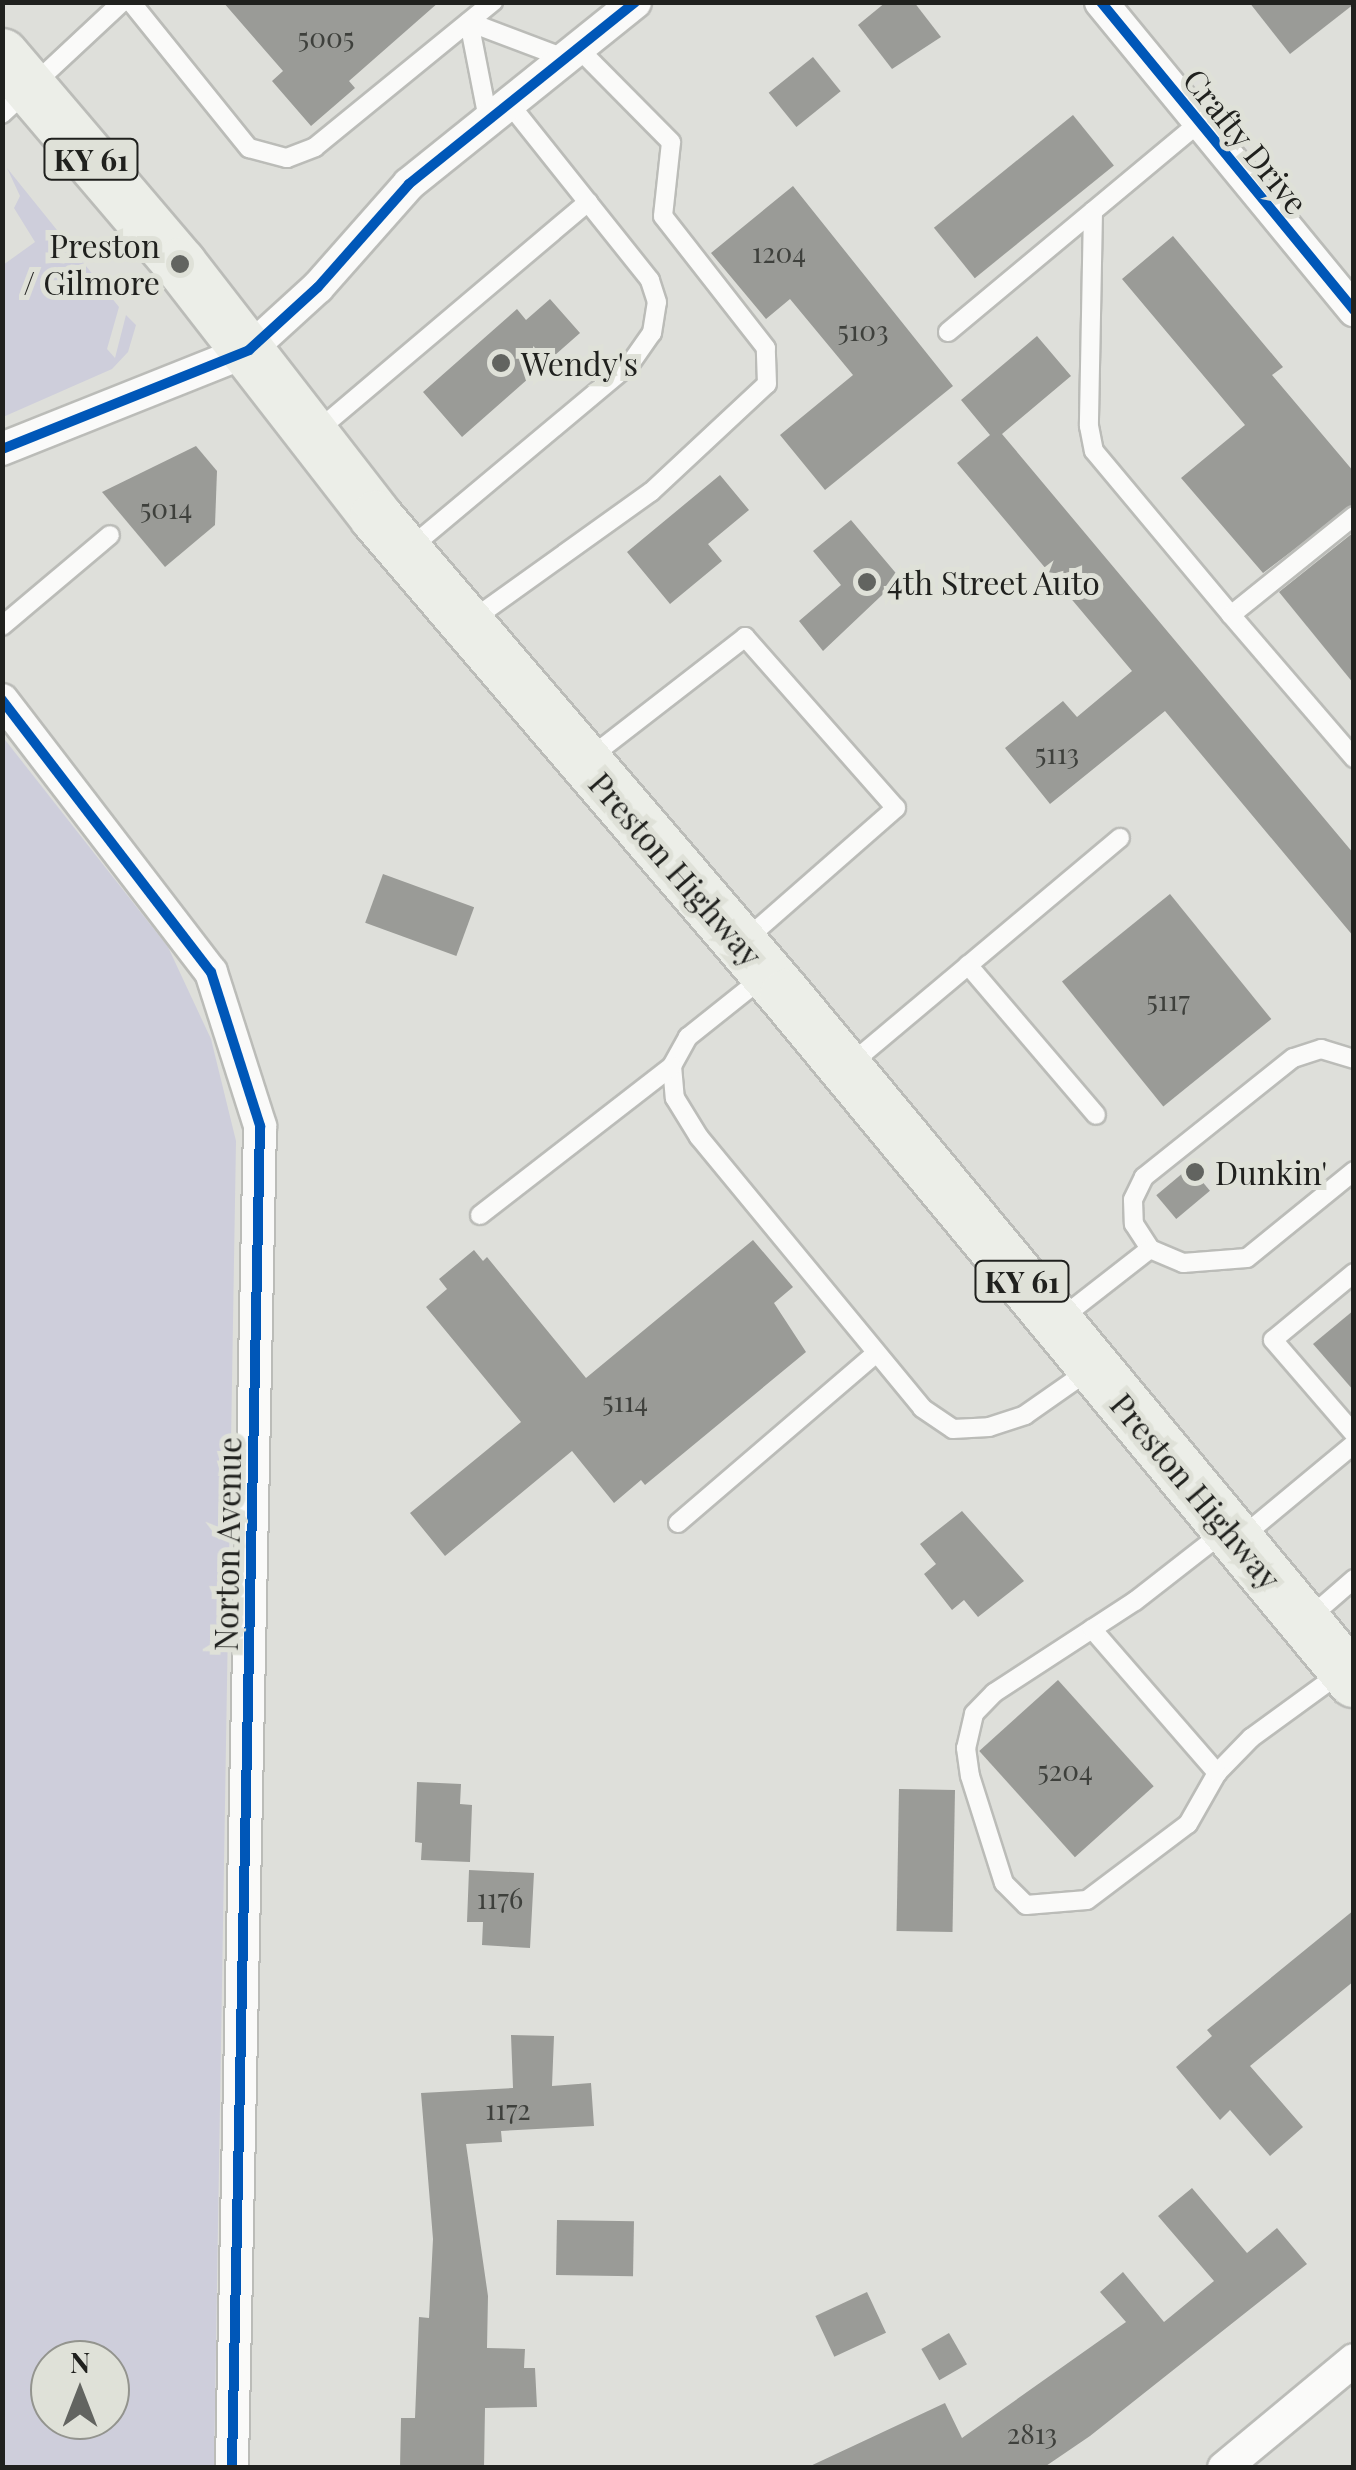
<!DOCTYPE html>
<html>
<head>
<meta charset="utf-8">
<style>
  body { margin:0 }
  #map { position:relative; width:1356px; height:2470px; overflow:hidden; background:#dedfda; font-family:"Playfair Display",serif }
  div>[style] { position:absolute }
  .green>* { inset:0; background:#cecedb }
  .building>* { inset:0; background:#9a9b97; transform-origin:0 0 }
  .roads { filter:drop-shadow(2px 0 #bbbcb8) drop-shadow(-2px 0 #bbbcb8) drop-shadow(0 2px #bbbcb8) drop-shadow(0 -2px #bbbcb8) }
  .lane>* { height:18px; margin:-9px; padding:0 9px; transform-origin:9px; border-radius:9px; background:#fafaf9 }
  .street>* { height:32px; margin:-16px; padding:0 16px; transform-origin:16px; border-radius:16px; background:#fafaf9 }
  .primary>* { height:52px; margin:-26px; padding:0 26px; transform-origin:26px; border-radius:26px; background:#eceee8 }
  .cycleway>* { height:10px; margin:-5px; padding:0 5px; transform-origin:5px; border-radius:5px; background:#0057b8 }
  .dots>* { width:28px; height:28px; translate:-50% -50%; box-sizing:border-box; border:5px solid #dfe1d8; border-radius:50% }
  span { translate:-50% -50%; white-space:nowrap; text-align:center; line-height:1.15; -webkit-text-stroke:10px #dfe1d8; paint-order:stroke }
  .number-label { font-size:28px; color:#3e403c }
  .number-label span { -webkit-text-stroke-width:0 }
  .shield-label span { padding:2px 8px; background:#dfe1d8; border:2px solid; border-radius:8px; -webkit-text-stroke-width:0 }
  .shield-label { font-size:30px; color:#20211e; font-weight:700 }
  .street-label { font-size:32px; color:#20211e }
  .poi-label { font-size:32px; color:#20211e }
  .right { translate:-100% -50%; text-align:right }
  .left { translate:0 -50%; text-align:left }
  .frame { position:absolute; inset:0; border:5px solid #20211e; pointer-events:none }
  .north { position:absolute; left:30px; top:2340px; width:100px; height:100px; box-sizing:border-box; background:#dfe1d8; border:2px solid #93948e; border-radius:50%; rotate:0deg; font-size:28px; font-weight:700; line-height:40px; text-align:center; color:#20211e }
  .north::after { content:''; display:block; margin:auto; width:35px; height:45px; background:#626460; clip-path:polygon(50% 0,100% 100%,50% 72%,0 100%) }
</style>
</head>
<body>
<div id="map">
  <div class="green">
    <i style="clip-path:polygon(7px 168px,119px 307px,107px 349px,115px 358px,126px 315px,136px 325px,128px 352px,112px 369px,3px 417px,3px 265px,35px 242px,14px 208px,20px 196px)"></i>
    <i style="clip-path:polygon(evenodd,2px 736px,168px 947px,211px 1039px,236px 1141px,214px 2467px,3px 2467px,2px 736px,50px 2360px,110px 2360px,110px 2420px,50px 2420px,50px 2360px)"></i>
  </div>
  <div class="building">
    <i style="clip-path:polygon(223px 2px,439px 2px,349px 81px,355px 88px,311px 126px,272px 81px,283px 71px)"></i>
    <i style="clip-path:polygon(886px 2px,914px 2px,941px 37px,892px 69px,858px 25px)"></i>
    <i style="clip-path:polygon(1249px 2px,1354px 2px,1354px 4px,1290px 54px)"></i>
    <i style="left:813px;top:57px;width:44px;height:57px;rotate:51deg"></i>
    <i style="left:1073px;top:115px;width:65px;height:179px;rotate:51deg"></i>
    <i style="clip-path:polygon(793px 186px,953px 386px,825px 490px,780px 435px,853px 375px,790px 299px,766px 319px,711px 253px)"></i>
    <i style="clip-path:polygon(1173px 236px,1283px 367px,1272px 375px,1354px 472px,1354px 504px,1263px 573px,1181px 478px,1245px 425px,1122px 279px)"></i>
    <i style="clip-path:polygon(550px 299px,580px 333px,462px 437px,423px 392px,517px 309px,526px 320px)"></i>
    <i style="clip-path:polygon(1037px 336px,1071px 376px,1002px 434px,1354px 854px,1354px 937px,1165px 711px,1050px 804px,1005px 748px,1063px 701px,1077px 717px,1132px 671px,957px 463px,990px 435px,961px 400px)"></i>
    <i style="clip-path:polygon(196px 446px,217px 471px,215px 525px,165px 567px,102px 492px)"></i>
    <i style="clip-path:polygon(720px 475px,749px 510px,708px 544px,722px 561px,670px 604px,627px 552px)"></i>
    <i style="clip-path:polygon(851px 520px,900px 578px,823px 651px,799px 621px,841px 585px,813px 551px)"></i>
    <i style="clip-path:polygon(1354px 532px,1354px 684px,1279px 592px)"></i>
    <i style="left:383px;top:874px;width:97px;height:52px;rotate:20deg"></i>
    <i style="left:1170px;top:894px;width:161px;height:139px;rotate:51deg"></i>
    <i style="left:1190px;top:1167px;width:31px;height:44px;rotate:50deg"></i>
    <i style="clip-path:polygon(753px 1240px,793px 1287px,774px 1303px,806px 1352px,645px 1485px,641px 1480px,614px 1503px,572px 1451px,445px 1556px,410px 1513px,521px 1422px,426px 1307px,447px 1289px,439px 1279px,474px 1250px,483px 1261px,487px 1257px,586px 1378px)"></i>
    <i style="clip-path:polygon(1354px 1310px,1354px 1391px,1313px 1344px)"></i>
    <i style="clip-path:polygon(962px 1511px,1024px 1581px,978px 1617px,964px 1600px,952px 1610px,924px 1574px,936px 1564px,920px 1544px)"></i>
    <i style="left:1058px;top:1680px;width:143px;height:106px;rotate:48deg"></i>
    <i style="clip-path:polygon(417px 1782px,461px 1784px,460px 1804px,472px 1805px,470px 1862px,421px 1860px,422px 1843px,415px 1842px)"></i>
    <i style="left:899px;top:1789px;width:56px;height:142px;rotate:1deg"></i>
    <i style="clip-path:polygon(469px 1870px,534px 1873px,530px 1948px,482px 1945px,483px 1922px,467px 1922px)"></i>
    <i style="clip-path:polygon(1354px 1910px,1354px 1981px,1250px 2066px,1303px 2127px,1270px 2156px,1230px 2110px,1220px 2120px,1176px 2067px,1212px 2036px,1207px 2030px)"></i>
    <i style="clip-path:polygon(511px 2035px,554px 2036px,552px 2086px,591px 2083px,594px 2126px,501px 2131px,502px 2142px,466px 2144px,488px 2296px,487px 2348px,525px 2349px,524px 2368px,535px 2368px,537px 2407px,485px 2408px,484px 2468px,400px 2468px,401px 2418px,415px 2418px,419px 2317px,429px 2318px,433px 2239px,421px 2093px,513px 2088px)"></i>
    <i style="clip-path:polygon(1192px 2188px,1247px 2253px,1277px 2228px,1307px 2264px,1090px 2436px,1043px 2468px,806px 2468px,945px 2403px,962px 2438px,1126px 2322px,1100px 2292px,1123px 2272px,1164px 2322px,1214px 2281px,1158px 2216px)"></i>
    <i style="left:557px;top:2220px;width:77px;height:55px;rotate:1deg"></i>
    <i style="left:867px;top:2292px;width:45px;height:57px;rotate:65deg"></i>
    <i style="left:949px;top:2333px;width:36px;height:32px;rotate:60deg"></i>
  </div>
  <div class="roads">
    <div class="lane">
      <i style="left:131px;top:2px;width:188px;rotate:51.1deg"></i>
      <i style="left:249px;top:148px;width:39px;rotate:15deg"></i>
      <i style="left:287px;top:158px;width:30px;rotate:-21deg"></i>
      <i style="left:315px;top:147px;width:230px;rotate:-39.2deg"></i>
      <i style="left:469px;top:22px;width:105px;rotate:20.7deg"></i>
      <i style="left:469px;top:22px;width:104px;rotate:78.9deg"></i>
      <i style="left:2px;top:114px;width:164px;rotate:-43deg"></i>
      <i style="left:1093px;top:211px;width:215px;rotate:91.1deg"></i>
      <i style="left:1089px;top:426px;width:25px;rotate:79deg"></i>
      <i style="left:1094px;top:451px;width:214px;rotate:50.1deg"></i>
      <i style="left:1231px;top:615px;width:158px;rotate:-38.8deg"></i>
      <i style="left:948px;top:332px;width:327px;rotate:-39.8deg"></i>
      <i style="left:317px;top:431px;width:355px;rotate:-40.2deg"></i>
      <i style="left:410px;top:548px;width:287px;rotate:-39.9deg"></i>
      <i style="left:630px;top:364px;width:38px;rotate:-55deg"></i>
      <i style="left:652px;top:333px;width:31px;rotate:-81deg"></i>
      <i style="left:657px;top:302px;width:23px;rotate:-108deg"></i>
      <i style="left:650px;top:280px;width:223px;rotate:-128.6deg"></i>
      <i style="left:1231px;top:615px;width:189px;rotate:49.3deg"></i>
      <i style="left:472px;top:620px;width:220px;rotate:-35.6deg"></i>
      <i style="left:651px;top:492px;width:158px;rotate:-43deg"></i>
      <i style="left:767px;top:384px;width:36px;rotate:-92deg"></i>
      <i style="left:766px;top:348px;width:167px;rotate:-128deg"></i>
      <i style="left:663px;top:216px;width:74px;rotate:-83.8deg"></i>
      <i style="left:671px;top:142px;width:131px;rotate:-134.7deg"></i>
      <i style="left:2px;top:626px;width:141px;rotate:-40.1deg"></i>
      <i style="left:588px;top:759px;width:199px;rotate:-37.8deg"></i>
      <i style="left:745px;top:637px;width:228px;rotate:48.6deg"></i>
      <i style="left:896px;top:808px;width:202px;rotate:138.8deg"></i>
      <i style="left:968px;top:965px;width:197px;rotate:49.5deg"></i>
      <i style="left:762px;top:978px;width:95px;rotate:141.4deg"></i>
      <i style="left:688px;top:1037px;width:33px;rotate:119deg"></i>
      <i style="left:672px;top:1066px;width:32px;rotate:85deg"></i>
      <i style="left:675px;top:1098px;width:46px;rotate:58.4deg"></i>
      <i style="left:699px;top:1137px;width:351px;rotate:50.5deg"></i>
      <i style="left:922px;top:1408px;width:37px;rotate:34deg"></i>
      <i style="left:953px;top:1429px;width:36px;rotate:-3deg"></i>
      <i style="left:989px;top:1427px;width:38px;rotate:-18deg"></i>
      <i style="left:1025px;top:1415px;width:80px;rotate:-34.9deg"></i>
      <i style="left:1354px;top:1059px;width:34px;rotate:-163deg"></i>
      <i style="left:1321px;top:1049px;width:29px;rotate:162deg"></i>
      <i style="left:1293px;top:1058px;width:191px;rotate:141.4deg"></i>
      <i style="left:1144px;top:1177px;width:25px;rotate:116deg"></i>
      <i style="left:1133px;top:1200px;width:24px;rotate:88deg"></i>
      <i style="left:1134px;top:1224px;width:30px;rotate:57deg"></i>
      <i style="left:1150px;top:1249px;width:36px;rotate:23deg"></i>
      <i style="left:1183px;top:1263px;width:64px;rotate:-4.5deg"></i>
      <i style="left:1247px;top:1258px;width:138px;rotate:-39.1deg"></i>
      <i style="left:848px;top:1066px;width:355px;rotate:-40deg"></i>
      <i style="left:480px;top:1215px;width:243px;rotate:-37.8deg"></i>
      <i style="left:1354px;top:1273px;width:105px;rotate:140.4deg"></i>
      <i style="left:1273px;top:1340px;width:124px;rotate:49.2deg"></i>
      <i style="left:1060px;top:1319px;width:114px;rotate:-37.9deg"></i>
      <i style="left:678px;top:1523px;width:261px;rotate:-40.6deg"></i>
      <i style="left:1225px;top:1531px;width:114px;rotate:142.1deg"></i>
      <i style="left:1135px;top:1601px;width:168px;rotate:146.9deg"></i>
      <i style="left:994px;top:1693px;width:29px;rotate:134deg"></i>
      <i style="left:974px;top:1714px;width:35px;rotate:103deg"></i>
      <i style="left:966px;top:1748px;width:28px;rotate:82deg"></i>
      <i style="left:970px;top:1776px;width:112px;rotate:72.4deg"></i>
      <i style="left:1004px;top:1883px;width:31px;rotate:45deg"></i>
      <i style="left:1026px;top:1905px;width:61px;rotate:-4.7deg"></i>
      <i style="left:1087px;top:1900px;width:126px;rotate:-37deg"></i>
      <i style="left:1188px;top:1824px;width:59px;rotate:-60.4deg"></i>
      <i style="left:1217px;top:1773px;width:49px;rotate:-45.8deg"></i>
      <i style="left:1251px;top:1738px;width:110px;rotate:-36.1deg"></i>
      <i style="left:1242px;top:1537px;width:146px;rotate:-39.7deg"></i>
      <i style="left:1308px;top:1619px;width:61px;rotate:-41deg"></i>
      <i style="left:1092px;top:1629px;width:191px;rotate:49deg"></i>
    </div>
    <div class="street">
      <i style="left:1101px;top:2px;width:399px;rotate:50.6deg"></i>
      <i style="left:2px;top:449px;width:266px;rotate:-21.8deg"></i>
      <i style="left:249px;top:350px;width:93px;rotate:-42.4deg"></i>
      <i style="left:318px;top:287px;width:137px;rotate:-48.5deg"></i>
      <i style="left:409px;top:184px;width:290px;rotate:-38.8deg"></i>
      <i style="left:2px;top:700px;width:343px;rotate:52.5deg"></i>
      <i style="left:211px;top:972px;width:162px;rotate:72.3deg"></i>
      <i style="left:260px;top:1126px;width:1342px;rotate:91.2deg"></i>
      <i style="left:1224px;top:2468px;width:169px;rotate:-39.7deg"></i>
    </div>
    <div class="primary">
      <i style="left:2px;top:55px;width:275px;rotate:49.6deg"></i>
      <i style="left:180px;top:264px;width:320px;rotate:52.2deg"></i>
      <i style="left:376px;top:517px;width:631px;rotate:49.44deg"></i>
      <i style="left:786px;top:996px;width:890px;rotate:50.33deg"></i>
    </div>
  </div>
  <div class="cycleway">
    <i style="left:1101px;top:2px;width:399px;rotate:50.6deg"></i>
    <i style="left:2px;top:449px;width:266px;rotate:-21.8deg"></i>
    <i style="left:249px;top:350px;width:93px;rotate:-42.4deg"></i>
    <i style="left:318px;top:287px;width:137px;rotate:-48.5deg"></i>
    <i style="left:409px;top:184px;width:290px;rotate:-38.8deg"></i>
    <i style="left:2px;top:700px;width:343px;rotate:52.5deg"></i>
    <i style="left:211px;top:972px;width:162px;rotate:72.3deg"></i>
    <i style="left:260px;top:1126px;width:1342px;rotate:91.2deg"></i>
  </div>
  <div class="dots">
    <i style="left:180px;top:264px;background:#626460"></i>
    <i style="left:501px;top:363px;background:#626460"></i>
    <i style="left:867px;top:582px;background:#626460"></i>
    <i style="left:1195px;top:1172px;background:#626460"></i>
  </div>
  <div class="number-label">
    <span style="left:326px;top:37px">5005</span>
    <span style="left:779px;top:252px">1204</span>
    <span style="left:863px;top:330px">5103</span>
    <span style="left:166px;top:508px">5014</span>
    <span style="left:1057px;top:753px">5113</span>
    <span style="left:1168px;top:1000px">5117</span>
    <span style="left:625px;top:1401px">5114</span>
    <span style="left:1065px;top:1770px">5204</span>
    <span style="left:500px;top:1898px">1176</span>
    <span style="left:508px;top:2109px">1172</span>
    <span style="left:1032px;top:2433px">2813</span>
  </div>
  <div class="shield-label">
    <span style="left:91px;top:159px">KY 61</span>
    <span style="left:1022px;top:1281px">KY 61</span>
  </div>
  <div class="street-label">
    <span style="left:1246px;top:141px;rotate:51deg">Crafty Drive</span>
    <span style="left:676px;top:869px;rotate:49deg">Preston Highway</span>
    <span style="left:1196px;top:1491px;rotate:50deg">Preston Highway</span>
    <span style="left:227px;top:1544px;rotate:-89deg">Norton Avenue</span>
  </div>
  <div class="poi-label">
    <span class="right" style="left:160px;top:264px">Preston<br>/ Gilmore</span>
    <span class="left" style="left:521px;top:363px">Wendy's</span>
    <span class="left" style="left:887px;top:582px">4th Street Auto</span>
    <span class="left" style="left:1215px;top:1172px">Dunkin'</span>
  </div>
  <div class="frame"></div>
  <div class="north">N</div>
</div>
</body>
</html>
